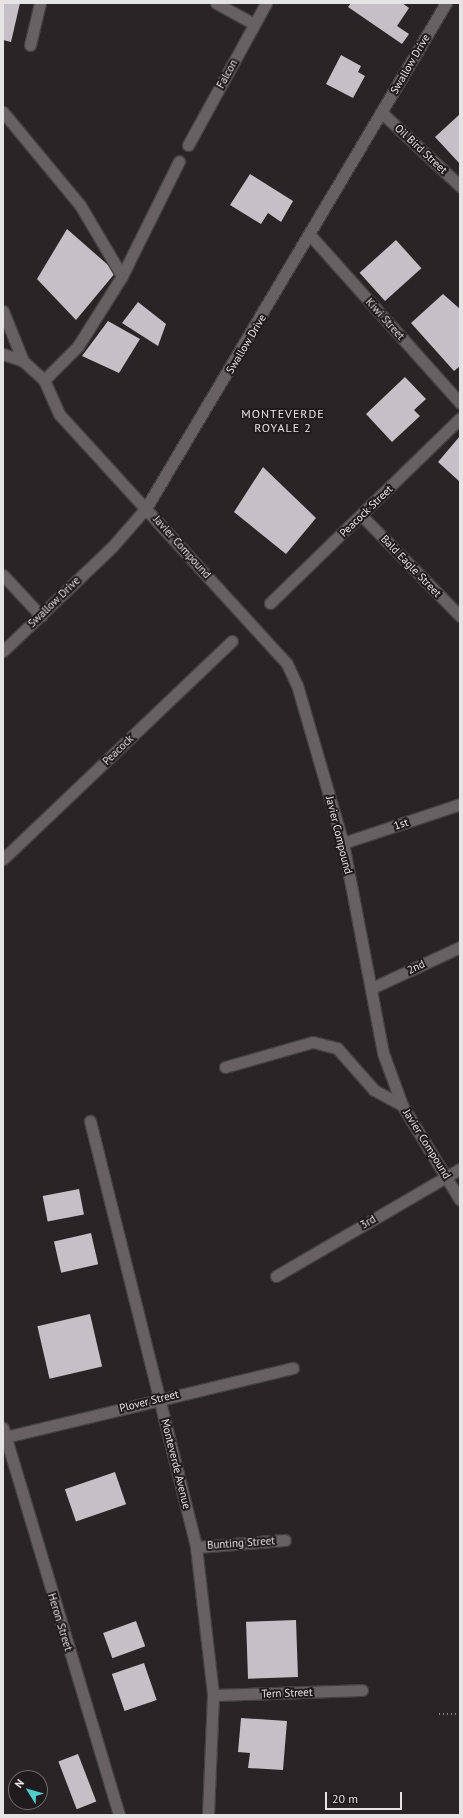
<!DOCTYPE html>
<html>
<head>
<meta charset="utf-8">
<style>
  body { margin:0 }
  #map { position:relative; width:463px; height:1818px; overflow:hidden; background:#292426; font-family:"PT Sans",sans-serif }
  div>[style] { position:absolute }
  .building>* { inset:0; background:#c4c0c5; transform-origin:0 0 }
  .path>* { height:2.5px; margin-top:-1.25px; transform-origin:0; background:repeating-linear-gradient(90deg,#8d898a 0 1px,transparent 0 4px) }
  .roads { filter:drop-shadow(1px 0 #454142) drop-shadow(-1px 0 #454142) drop-shadow(0 1px #454142) drop-shadow(0 -1px #454142) }
  .service>* { height:11px; margin:-5.5px; padding:0 5.5px; transform-origin:5.5px; border-radius:5.5px; background:#676163 }
  .minor>* { height:11px; margin:-5.5px; padding:0 5.5px; transform-origin:5.5px; border-radius:5.5px; background:#676163 }
  span { translate:-50% -50%; white-space:nowrap; text-align:center; line-height:1.15; -webkit-text-stroke:4px #201b1d; paint-order:stroke }
  .street-label { font-size:11px; color:#e6e3e4 }
  .neighbourhood-label { font-size:12px; color:#e6e3e4; letter-spacing:1px }
  .frame { position:absolute; inset:0; border:4px solid #e6e3e4; pointer-events:none }
  .north { position:absolute; left:8px; top:1770px; width:40px; height:40px; box-sizing:border-box; background:#201b1d; border:1px solid #6f6b6d; border-radius:50%; rotate:307deg; font-size:11px; font-weight:700; line-height:16px; text-align:center; color:#e6e3e4 }
  .north::after { content:''; display:block; margin:auto; width:14px; height:18px; background:#52cdcd; clip-path:polygon(50% 0,100% 100%,50% 72%,0 100%) }
  .scale { position:absolute; left:325px; top:1792px; width:77px; height:18px; box-sizing:border-box; border:2px solid #e6e3e4; border-top:0; padding-left:5px; font-size:12px; line-height:14px; white-space:nowrap; color:#e6e3e4; -webkit-text-stroke:3px #201b1d; paint-order:stroke }
</style>
</head>
<body>
<div id="map">
  <div class="building">
    <i style="clip-path:polygon(3px 3px,20px 3px,11px 42px,3px 40px)"></i>
    <i style="clip-path:polygon(351px 3px,402px 3px,409px 8px,397px 26px,409px 34px,402px 44px,348px 7px)"></i>
    <i style="clip-path:polygon(341px 55px,361px 66px,358px 72px,365px 76px,353px 98px,326px 84px)"></i>
    <i style="clip-path:polygon(460px 114px,460px 164px,435px 137px)"></i>
    <i style="clip-path:polygon(250px 174px,293px 201px,281px 222px,268px 213px,261px 224px,230px 205px)"></i>
    <i style="clip-path:polygon(67px 229px,116px 272px,76px 320px,37px 279px)"></i>
    <i style="left:396px;top:240px;width:38px;height:49px;rotate:48deg"></i>
    <i style="clip-path:polygon(443px 294px,460px 309px,460px 366px,454px 371px,411px 323px)"></i>
    <i style="clip-path:polygon(138px 302px,166px 324px,158px 346px,122px 323px)"></i>
    <i style="clip-path:polygon(108px 321px,140px 339px,119px 373px,82px 356px)"></i>
    <i style="clip-path:polygon(405px 377px,426px 399px,414px 410px,420px 416px,392px 442px,366px 414px)"></i>
    <i style="clip-path:polygon(460px 436px,460px 482px,438px 462px)"></i>
    <i style="clip-path:polygon(263px 467px,316px 518px,286px 554px,234px 512px)"></i>
    <i style="left:79px;top:1189px;width:26px;height:37px;rotate:79deg"></i>
    <i style="left:91px;top:1233px;width:32px;height:38px;rotate:77deg"></i>
    <i style="left:90px;top:1314px;width:54px;height:54px;rotate:77deg"></i>
    <i style="left:115px;top:1472px;width:34px;height:53px;rotate:71deg"></i>
    <i style="left:296px;top:1620px;width:57px;height:50px;rotate:88deg"></i>
    <i style="left:136px;top:1621px;width:27px;height:35px;rotate:70deg"></i>
    <i style="left:144px;top:1663px;width:39px;height:34px;rotate:71deg"></i>
    <i style="clip-path:polygon(241px 1718px,287px 1721px,283px 1770px,248px 1768px,250px 1753px,238px 1752px)"></i>
    <i style="left:78px;top:1754px;width:51px;height:21px;rotate:69deg"></i>
  </div>
  <div class="path">
    <i style="left:439px;top:1714px;width:21px"></i>
  </div>
  <div class="roads">
    <div class="service">
      <i style="left:225px;top:1067px;width:91px;rotate:-15.9deg"></i>
      <i style="left:313px;top:1042px;width:25px;rotate:14deg"></i>
      <i style="left:337px;top:1048px;width:56px;rotate:48.6deg"></i>
      <i style="left:374px;top:1090px;width:32px;rotate:28deg"></i>
    </div>
    <div class="minor">
      <i style="left:216px;top:3px;width:43px;rotate:28.9deg"></i>
      <i style="left:30px;top:45px;width:43px;rotate:-76.6deg"></i>
      <i style="left:3px;top:112px;width:121px;rotate:50.4deg"></i>
      <i style="left:80px;top:205px;width:82px;rotate:59.4deg"></i>
      <i style="left:382px;top:113px;width:107px;rotate:43.1deg"></i>
      <i style="left:188px;top:145px;width:162px;rotate:-61.2deg"></i>
      <i style="left:310px;top:235px;width:225px;rotate:48.2deg"></i>
      <i style="left:3px;top:311px;width:54px;rotate:68.2deg"></i>
      <i style="left:3px;top:354px;width:21px;rotate:19deg"></i>
      <i style="left:23px;top:361px;width:28px;rotate:42deg"></i>
      <i style="left:44px;top:380px;width:37px;rotate:66deg"></i>
      <i style="left:59px;top:414px;width:338px;rotate:47.6deg"></i>
      <i style="left:287px;top:664px;width:23px;rotate:65deg"></i>
      <i style="left:297px;top:685px;width:165px;rotate:73.8deg"></i>
      <i style="left:343px;top:843px;width:214px;rotate:79.2deg"></i>
      <i style="left:383px;top:1053px;width:55px;rotate:69.9deg"></i>
      <i style="left:402px;top:1105px;width:111px;rotate:58.6deg"></i>
      <i style="left:44px;top:380px;width:48px;rotate:-45deg"></i>
      <i style="left:78px;top:346px;width:83px;rotate:-57.8deg"></i>
      <i style="left:122px;top:276px;width:128px;rotate:-63.6deg"></i>
      <i style="left:362px;top:516px;width:140px;rotate:45.6deg"></i>
      <i style="left:3px;top:575px;width:56px;rotate:47.2deg"></i>
      <i style="left:270px;top:603px;width:265px;rotate:-44.2deg"></i>
      <i style="left:3px;top:651px;width:151px;rotate:-43.7deg"></i>
      <i style="left:112px;top:547px;width:52px;rotate:-48.9deg"></i>
      <i style="left:146px;top:508px;width:587px;rotate:-59.29deg"></i>
      <i style="left:343px;top:843px;width:123px;rotate:-18.4deg"></i>
      <i style="left:3px;top:859px;width:316px;rotate:-43.6deg"></i>
      <i style="left:372px;top:988px;width:97px;rotate:-25deg"></i>
      <i style="left:90px;top:1121px;width:439px;rotate:76deg"></i>
      <i style="left:196px;top:1547px;width:149px;rotate:83.4deg"></i>
      <i style="left:213px;top:1695px;width:120px;rotate:92.4deg"></i>
      <i style="left:276px;top:1276px;width:213px;rotate:-30.2deg"></i>
      <i style="left:3px;top:1428px;width:404px;rotate:73.3deg"></i>
      <i style="left:5px;top:1437px;width:296px;rotate:-13.5deg"></i>
      <i style="left:196px;top:1547px;width:89px;rotate:-4.5deg"></i>
      <i style="left:213px;top:1695px;width:149px;rotate:-1.9deg"></i>
    </div>
  </div>
  <div class="street-label">
    <span style="left:410px;top:64px;rotate:-60deg">Swallow Drive</span>
    <span style="left:227px;top:74px;rotate:-61deg">Falcon</span>
    <span style="left:421px;top:149px;rotate:43deg">Oil Bird Street</span>
    <span style="left:385px;top:319px;rotate:48deg">Kiwi Street</span>
    <span style="left:246px;top:344px;rotate:-59deg">Swallow Drive</span>
    <span style="left:366px;top:511px;rotate:-44deg">Peacock Street</span>
    <span style="left:182px;top:547px;rotate:48deg">Javier Compound</span>
    <span style="left:411px;top:566px;rotate:46deg">Bald Eagle Street</span>
    <span style="left:54px;top:602px;rotate:-44deg">Swallow Drive</span>
    <span style="left:118px;top:750px;rotate:-44deg">Peacock</span>
    <span style="left:401px;top:824px;rotate:-18deg">1st</span>
    <span style="left:339px;top:835px;rotate:76deg">Javier Compound</span>
    <span style="left:416px;top:967px;rotate:-25deg">2nd</span>
    <span style="left:427px;top:1144px;rotate:58deg">Javier Compound</span>
    <span style="left:368px;top:1222px;rotate:-30deg">3rd</span>
    <span style="left:149px;top:1401px;rotate:-14deg">Plover Street</span>
    <span style="left:176px;top:1464px;rotate:76deg">Monteverde Avenue</span>
    <span style="left:241px;top:1543px;rotate:-4deg">Bunting Street</span>
    <span style="left:60px;top:1622px;rotate:73deg">Heron Street</span>
    <span style="left:287px;top:1693px;rotate:-2deg">Tern Street</span>
  </div>
  <div class="neighbourhood-label">
    <span style="left:283px;top:421px">MONTEVERDE<br>ROYALE 2</span>
  </div>
  <div class="frame"></div>
  <div class="north">N</div>
  <div class="scale">20 m</div>
</div>
</body>
</html>
